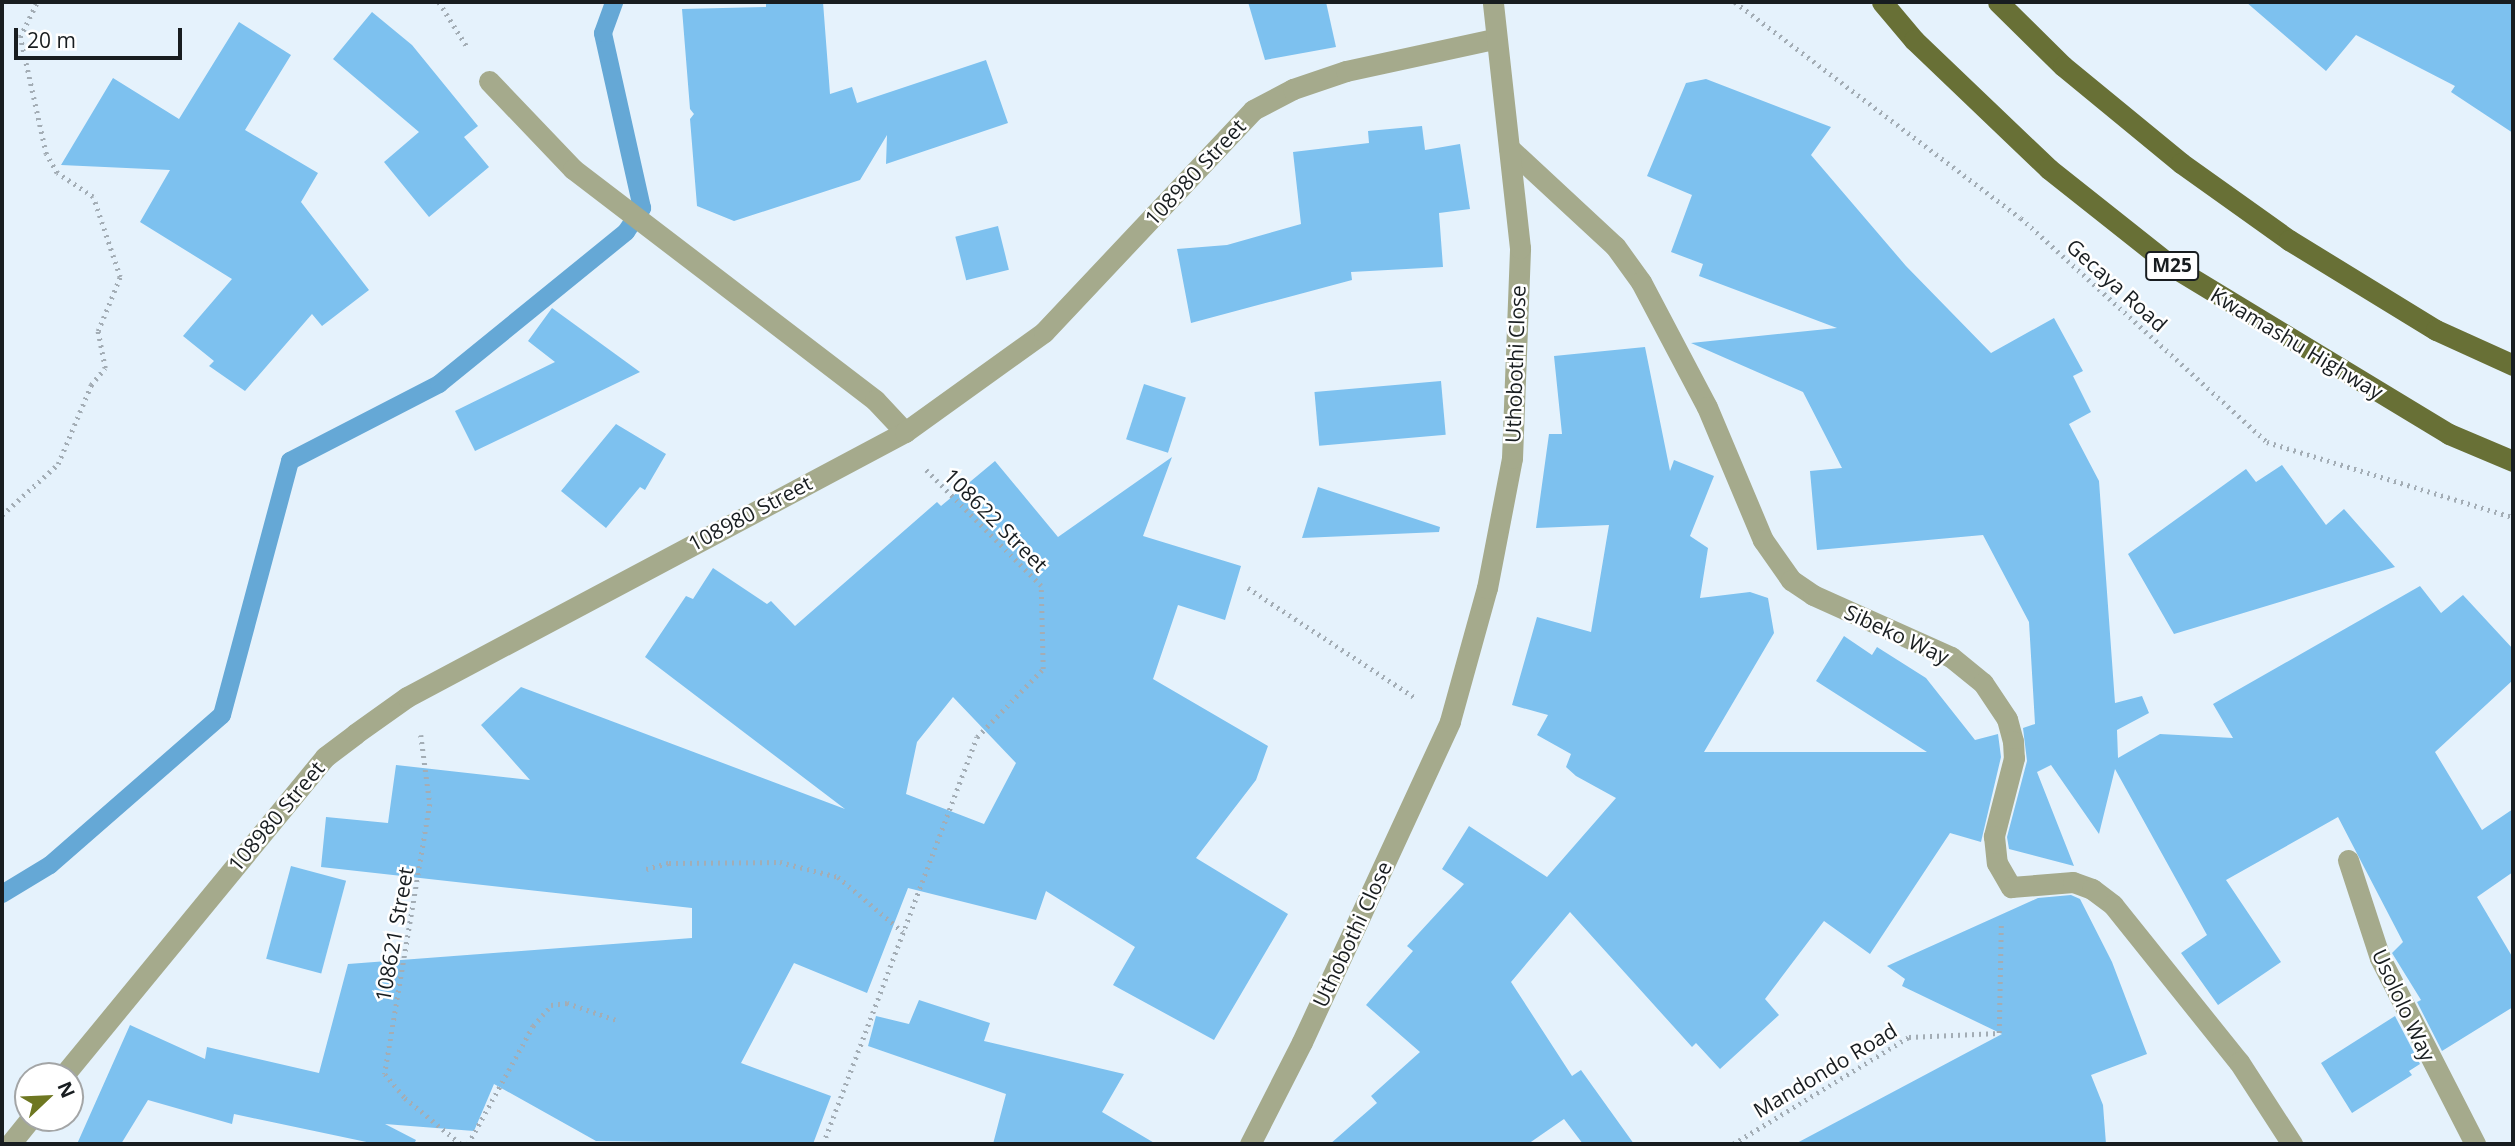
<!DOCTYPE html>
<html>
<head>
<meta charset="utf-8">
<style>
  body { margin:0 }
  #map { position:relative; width:2515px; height:1146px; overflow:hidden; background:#e5f2fc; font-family:"Open Sans",sans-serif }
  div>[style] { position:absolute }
  .stream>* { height:18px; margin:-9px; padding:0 9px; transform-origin:9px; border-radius:9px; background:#65a8d6 }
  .building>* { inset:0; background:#7dc1ef; transform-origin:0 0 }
  .path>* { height:4.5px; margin-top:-2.25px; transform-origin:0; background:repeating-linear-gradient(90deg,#a3adb5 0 2px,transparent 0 7px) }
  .street>* { height:21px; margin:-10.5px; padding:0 10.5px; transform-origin:10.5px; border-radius:10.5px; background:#a5aa8c }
  .primary>* { height:21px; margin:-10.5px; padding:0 10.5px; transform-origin:10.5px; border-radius:10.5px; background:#687036 }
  span { translate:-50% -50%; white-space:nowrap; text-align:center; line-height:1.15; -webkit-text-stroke:5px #fff; paint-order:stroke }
  .shield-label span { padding:2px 5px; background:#fff; border:2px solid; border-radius:5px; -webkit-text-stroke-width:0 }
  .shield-label { font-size:19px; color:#181d20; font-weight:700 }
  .street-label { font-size:21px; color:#181d20 }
  .frame { position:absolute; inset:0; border:4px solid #181d20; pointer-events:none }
  .north { position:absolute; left:14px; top:1062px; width:70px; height:70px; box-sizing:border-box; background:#fff; border:2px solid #a3a5a6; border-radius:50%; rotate:67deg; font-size:19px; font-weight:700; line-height:28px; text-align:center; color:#181d20 }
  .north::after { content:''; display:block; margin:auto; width:24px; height:32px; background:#6e7721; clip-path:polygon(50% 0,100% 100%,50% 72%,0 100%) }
  .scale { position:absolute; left:14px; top:28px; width:168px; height:32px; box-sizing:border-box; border:4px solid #181d20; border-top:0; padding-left:9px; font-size:21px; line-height:24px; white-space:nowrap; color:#181d20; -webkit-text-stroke:5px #fff; paint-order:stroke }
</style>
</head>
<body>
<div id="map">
  <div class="stream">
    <i style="left:2px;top:894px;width:56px;rotate:-31.1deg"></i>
    <i style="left:50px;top:865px;width:228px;rotate:-41.1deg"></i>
    <i style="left:222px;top:715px;width:263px;rotate:-75deg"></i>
    <i style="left:290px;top:461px;width:168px;rotate:-27.3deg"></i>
    <i style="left:439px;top:384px;width:241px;rotate:-39.1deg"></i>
    <i style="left:626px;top:232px;width:29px;rotate:-56deg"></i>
    <i style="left:642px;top:208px;width:179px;rotate:-102.6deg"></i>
    <i style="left:603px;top:33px;width:33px;rotate:-70deg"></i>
  </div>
  <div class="building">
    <i style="clip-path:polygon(766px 2px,823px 2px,830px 94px,852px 87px,857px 103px,986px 60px,1008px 123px,886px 164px,887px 135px,860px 180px,734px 221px,697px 206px,690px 119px,694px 114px,690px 109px,682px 9px,766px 7px)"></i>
    <i style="clip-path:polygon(1248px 2px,1326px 2px,1336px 47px,1265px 60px)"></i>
    <i style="clip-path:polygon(2246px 2px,2513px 2px,2513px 133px,2451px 92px,2455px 86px,2356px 35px,2326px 71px)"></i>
    <i style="clip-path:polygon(372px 12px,412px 45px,478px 126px,464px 137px,489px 167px,429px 217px,384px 162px,419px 132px,333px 59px)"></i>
    <i style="clip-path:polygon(239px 22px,291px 55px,245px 130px,318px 173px,301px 202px,369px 290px,322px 326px,312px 314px,245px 391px,209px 366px,214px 361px,183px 336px,232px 279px,140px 222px,170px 170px,61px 165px,113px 78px,179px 119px)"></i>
    <i style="clip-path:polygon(1706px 79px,1831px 127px,1811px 155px,1906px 266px,1991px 353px,2054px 318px,2083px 371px,2073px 376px,2091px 412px,2069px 424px,2099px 481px,2115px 703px,2142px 696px,2149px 713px,2117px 730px,2118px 758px,2160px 734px,2233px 738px,2213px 704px,2420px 586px,2441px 613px,2463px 595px,2513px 649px,2513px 680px,2435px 752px,2482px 830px,2513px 809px,2513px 872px,2477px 897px,2513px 958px,2513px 1007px,2442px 1051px,2417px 1002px,2421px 1000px,2392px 953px,2403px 942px,2338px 817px,2226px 880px,2281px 962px,2218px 1005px,2181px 953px,2207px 935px,2115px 769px,2099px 834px,2051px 765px,2037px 772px,2074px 866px,2009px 849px,2007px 837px,2027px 761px,2023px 728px,2035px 724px,2029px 622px,1983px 535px,1817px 550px,1810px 471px,1842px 468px,1803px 392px,1691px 343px,1837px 328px,1699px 276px,1703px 264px,1671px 252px,1692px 195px,1647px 176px,1686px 83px)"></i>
    <i style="clip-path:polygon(1422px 126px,1425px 150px,1460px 144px,1470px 209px,1439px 213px,1443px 267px,1351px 272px,1352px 280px,1191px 323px,1177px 249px,1227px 245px,1301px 224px,1293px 152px,1369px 143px,1368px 131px)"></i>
    <i style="left:998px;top:226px;width:45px;height:44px;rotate:76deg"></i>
    <i style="clip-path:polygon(552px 308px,640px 372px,475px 451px,455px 411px,555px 362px,528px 341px)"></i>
    <i style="clip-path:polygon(1645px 347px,1670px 471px,1674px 460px,1714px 476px,1690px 536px,1708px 548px,1700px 598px,1750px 592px,1768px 598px,1774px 633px,1704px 752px,1927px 752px,1816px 681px,1844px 636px,1872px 655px,1877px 647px,1926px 678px,1975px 740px,1998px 734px,2001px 757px,1981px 842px,1950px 833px,1870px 954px,1824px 921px,1765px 999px,1779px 1015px,1720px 1069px,1696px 1043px,1692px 1047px,1570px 912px,1511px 982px,1572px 1076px,1581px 1070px,1634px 1144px,1583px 1144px,1564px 1119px,1528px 1144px,1330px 1144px,1377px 1103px,1371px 1096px,1420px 1052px,1366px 1005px,1413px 951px,1407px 946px,1464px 884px,1442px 869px,1469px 826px,1547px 877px,1616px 798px,1576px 776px,1566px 767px,1571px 754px,1537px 735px,1548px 715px,1512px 705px,1537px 617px,1591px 632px,1609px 525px,1536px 528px,1549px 434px,1562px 434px,1554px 356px)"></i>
    <i style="left:1441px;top:381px;width:54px;height:127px;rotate:85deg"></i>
    <i style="left:1144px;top:384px;width:44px;height:58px;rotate:18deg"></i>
    <i style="clip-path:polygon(616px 424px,666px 454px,645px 490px,640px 487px,606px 528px,561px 491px)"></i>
    <i style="clip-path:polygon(evenodd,1172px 457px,1143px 536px,1241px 566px,1225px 620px,1178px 605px,1153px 679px,1268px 746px,1256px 780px,1196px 858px,1288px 914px,1214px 1040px,1113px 985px,1135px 947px,1046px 891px,1036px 920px,908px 888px,867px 993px,794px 963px,741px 1063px,831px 1096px,813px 1144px,596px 1141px,494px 1084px,474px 1131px,385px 1124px,416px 1140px,414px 1144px,376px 1144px,234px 1114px,232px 1124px,148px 1100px,121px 1144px,77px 1144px,130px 1025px,205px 1059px,207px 1047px,319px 1073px,348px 964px,692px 938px,692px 908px,321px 867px,326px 817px,388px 823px,396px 765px,530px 780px,481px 725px,521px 687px,845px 809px,645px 657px,686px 596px,693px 599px,713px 568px,767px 604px,771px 601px,795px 626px,937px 502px,941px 506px,995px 461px,1058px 537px,1172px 457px,953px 697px,1016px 763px,984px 824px,906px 794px,917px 742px,953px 697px)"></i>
    <i style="clip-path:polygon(2282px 465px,2326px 525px,2344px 509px,2395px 567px,2174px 634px,2128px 554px,2246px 469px,2256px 482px)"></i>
    <i style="clip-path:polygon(1318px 487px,1440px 527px,1439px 532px,1302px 538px)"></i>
    <i style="left:291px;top:866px;width:57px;height:96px;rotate:15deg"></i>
    <i style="clip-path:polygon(2071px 895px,2080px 899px,2112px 962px,2147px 1054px,2091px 1075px,2103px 1105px,2106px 1144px,1795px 1144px,2002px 1034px,1902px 986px,1905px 979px,1887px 966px,2038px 898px)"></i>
    <i style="clip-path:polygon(919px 1000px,990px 1023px,984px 1041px,1124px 1074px,1102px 1112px,1156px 1144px,993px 1144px,1006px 1094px,868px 1046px,876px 1016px,909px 1024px)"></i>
    <i style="clip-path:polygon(2395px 1016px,2420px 1064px,2409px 1071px,2412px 1075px,2352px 1113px,2321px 1063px)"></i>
  </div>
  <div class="path">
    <i style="left:439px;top:2px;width:54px;rotate:57.8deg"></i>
    <i style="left:1735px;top:2px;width:358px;rotate:37.1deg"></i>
    <i style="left:2021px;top:218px;width:333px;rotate:42.3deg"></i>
    <i style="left:2267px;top:442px;width:257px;rotate:17deg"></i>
    <i style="left:2px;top:515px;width:76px;rotate:-42.3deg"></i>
    <i style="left:58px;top:464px;width:86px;rotate:-67.3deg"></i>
    <i style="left:91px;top:385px;width:22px;rotate:-51deg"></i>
    <i style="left:105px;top:368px;width:38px;rotate:-101deg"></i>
    <i style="left:98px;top:331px;width:58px;rotate:-67.8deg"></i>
    <i style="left:120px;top:277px;width:84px;rotate:-108.6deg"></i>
    <i style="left:93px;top:197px;width:43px;rotate:-146.3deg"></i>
    <i style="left:57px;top:173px;width:22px;rotate:-120deg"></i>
    <i style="left:46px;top:154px;width:120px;rotate:-102.5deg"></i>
    <i style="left:20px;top:37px;width:39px;rotate:-64deg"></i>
    <i style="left:1248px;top:588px;width:199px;rotate:33.3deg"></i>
    <i style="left:421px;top:735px;width:70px;rotate:82.6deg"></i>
    <i style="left:430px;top:804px;width:274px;rotate:99.5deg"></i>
    <i style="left:385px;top:1074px;width:31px;rotate:50deg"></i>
    <i style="left:405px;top:1098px;width:72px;rotate:39.4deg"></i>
    <i style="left:646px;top:869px;width:24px;rotate:-15deg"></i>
    <i style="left:669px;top:863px;width:111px;rotate:-0.5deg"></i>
    <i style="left:780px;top:862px;width:60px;rotate:14.5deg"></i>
    <i style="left:838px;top:877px;width:85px;rotate:40.2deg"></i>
    <i style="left:468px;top:1144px;width:135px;rotate:-61.2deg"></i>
    <i style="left:533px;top:1026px;width:28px;rotate:-49deg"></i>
    <i style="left:551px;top:1005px;width:16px;rotate:-7deg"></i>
    <i style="left:567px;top:1003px;width:55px;rotate:19.1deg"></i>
    <i style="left:823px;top:1144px;width:435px;rotate:-69.3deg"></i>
    <i style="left:977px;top:737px;width:95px;rotate:-45.9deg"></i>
    <i style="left:1043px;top:669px;width:83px;rotate:-91.4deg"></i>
    <i style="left:1041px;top:586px;width:166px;rotate:-134.8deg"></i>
    <i style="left:1633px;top:1144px;width:6px"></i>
    <i style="left:1733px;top:1144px;width:206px;rotate:-31.3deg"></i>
    <i style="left:1909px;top:1037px;width:90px;rotate:-2.5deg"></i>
    <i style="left:1999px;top:1033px;width:109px;rotate:-88.9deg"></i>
  </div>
  <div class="street">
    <i style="left:489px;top:81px;width:122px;rotate:46.3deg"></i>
    <i style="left:573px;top:169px;width:380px;rotate:37.4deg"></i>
    <i style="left:875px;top:400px;width:44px;rotate:46.8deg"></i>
    <i style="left:1509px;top:148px;width:144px;rotate:42.8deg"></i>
    <i style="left:1615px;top:246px;width:44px;rotate:54.2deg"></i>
    <i style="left:1641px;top:282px;width:141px;rotate:62.2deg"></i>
    <i style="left:1707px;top:407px;width:144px;rotate:67.2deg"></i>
    <i style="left:1763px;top:540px;width:49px;rotate:55deg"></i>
    <i style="left:1791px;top:580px;width:27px;rotate:34deg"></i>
    <i style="left:1813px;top:595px;width:151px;rotate:24.2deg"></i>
    <i style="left:1951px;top:657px;width:41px;rotate:39.1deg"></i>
    <i style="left:1983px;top:683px;width:43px;rotate:56.3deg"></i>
    <i style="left:2007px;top:719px;width:23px;rotate:75deg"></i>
    <i style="left:2013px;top:741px;width:17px;rotate:87deg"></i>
    <i style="left:2014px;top:758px;width:81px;rotate:104.4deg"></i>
    <i style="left:1994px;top:836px;width:27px;rotate:84deg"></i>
    <i style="left:1997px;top:863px;width:28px;rotate:60deg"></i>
    <i style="left:2011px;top:887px;width:62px;rotate:-4.6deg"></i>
    <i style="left:2073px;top:882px;width:20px;rotate:20deg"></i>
    <i style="left:2092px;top:889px;width:26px;rotate:37deg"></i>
    <i style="left:2113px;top:905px;width:201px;rotate:51.3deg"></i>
    <i style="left:2239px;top:1062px;width:98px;rotate:57.1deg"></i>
    <i style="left:2348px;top:860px;width:103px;rotate:71.9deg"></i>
    <i style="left:2380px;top:958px;width:209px;rotate:62.9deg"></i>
    <i style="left:63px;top:1076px;width:413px;rotate:-50.6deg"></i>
    <i style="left:325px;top:757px;width:38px;rotate:-37deg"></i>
    <i style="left:355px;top:734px;width:64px;rotate:-35.4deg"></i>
    <i style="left:407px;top:697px;width:564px;rotate:-28.02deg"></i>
    <i style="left:905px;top:432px;width:171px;rotate:-35.7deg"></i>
    <i style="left:1044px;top:332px;width:305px;rotate:-46.7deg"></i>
    <i style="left:1253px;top:110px;width:45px;rotate:-27.7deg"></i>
    <i style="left:1293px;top:89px;width:56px;rotate:-18.8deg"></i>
    <i style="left:1346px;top:71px;width:151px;rotate:-12.2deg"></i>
    <i style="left:10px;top:1144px;width:33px;rotate:-51deg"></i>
    <i style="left:1250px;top:1144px;width:114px;rotate:-63deg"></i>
    <i style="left:1302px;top:1042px;width:353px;rotate:-65.2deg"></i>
    <i style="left:1450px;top:721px;width:138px;rotate:-74.5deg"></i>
    <i style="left:1487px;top:588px;width:132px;rotate:-79.1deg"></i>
    <i style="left:1512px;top:458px;width:210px;rotate:-87.8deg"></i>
    <i style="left:1520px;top:248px;width:247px;rotate:-96.3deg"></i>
  </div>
  <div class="primary">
    <i style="left:1882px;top:2px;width:50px;rotate:49.9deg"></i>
    <i style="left:1914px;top:40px;width:187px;rotate:43.7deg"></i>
    <i style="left:2049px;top:169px;width:154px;rotate:38.4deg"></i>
    <i style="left:2170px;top:265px;width:326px;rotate:31.2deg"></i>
    <i style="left:2449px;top:434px;width:69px;rotate:22.9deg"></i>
    <i style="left:1998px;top:2px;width:91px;rotate:44.6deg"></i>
    <i style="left:2063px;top:66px;width:153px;rotate:39.4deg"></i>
    <i style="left:2181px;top:163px;width:133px;rotate:35.5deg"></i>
    <i style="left:2289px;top:240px;width:172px;rotate:31.5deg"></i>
    <i style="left:2436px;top:330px;width:85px;rotate:24.4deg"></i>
  </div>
  <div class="shield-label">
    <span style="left:2172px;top:266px">M25</span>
  </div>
  <div class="street-label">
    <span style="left:1195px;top:172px;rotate:-47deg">108980 Street</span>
    <span style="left:2117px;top:285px;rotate:42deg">Gecaya Road</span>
    <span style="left:2297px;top:343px;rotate:31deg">Kwamashu Highway</span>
    <span style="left:1515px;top:364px;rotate:-88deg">Uthobothi Close</span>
    <span style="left:750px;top:513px;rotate:-28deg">108980 Street</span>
    <span style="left:996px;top:520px;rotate:45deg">108622 Street</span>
    <span style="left:1897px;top:634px;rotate:25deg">Sibeko Way</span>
    <span style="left:276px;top:816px;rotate:-50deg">108980 Street</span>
    <span style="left:394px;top:934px;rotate:-80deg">108621 Street</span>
    <span style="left:1352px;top:934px;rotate:-65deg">Uthobothi Close</span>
    <span style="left:2404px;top:1005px;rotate:65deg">Usololo Way</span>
    <span style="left:1825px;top:1070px;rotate:-31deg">Mandondo Road</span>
  </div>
  <div class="frame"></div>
  <div class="north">N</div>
  <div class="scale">20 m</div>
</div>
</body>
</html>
